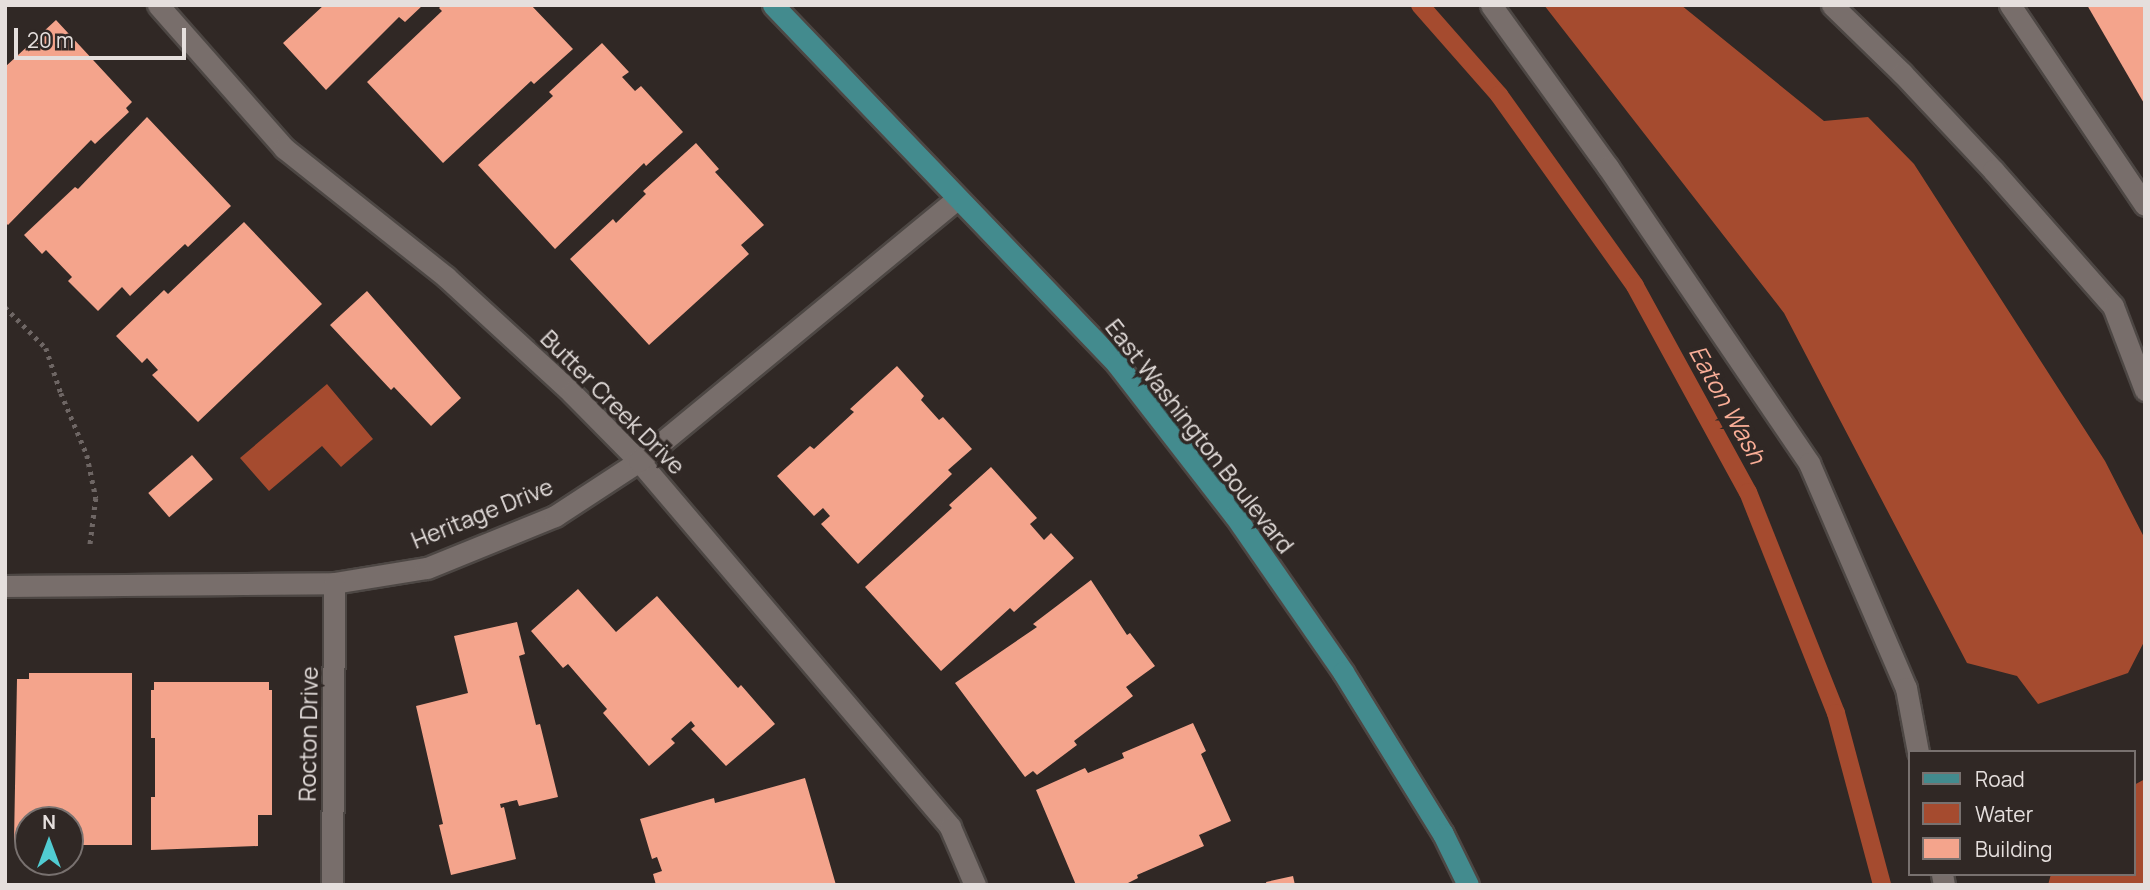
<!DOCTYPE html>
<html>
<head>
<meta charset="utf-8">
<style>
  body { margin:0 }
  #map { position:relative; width:2150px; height:890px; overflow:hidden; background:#302825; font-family:Manrope,sans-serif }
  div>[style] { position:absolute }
  .water>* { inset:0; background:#a54b2f }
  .stream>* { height:18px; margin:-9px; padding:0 9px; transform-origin:9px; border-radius:9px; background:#a54b2f }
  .building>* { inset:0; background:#f4a48c; transform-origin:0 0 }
  .path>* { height:4.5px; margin-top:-2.25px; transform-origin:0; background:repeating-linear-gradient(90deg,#6e6664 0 3.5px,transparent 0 8.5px) }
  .roads { filter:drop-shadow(2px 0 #4d4744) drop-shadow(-2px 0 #4d4744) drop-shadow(0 2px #4d4744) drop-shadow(0 -2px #4d4744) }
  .minor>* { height:21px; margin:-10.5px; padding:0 10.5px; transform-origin:10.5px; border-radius:10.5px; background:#786e6b }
  .major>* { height:21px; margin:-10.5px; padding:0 10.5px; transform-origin:10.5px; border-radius:10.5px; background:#438b8e }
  span { translate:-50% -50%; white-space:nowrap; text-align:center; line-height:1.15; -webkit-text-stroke:7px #302825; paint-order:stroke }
  .street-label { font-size:23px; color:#e5dfdd }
  .water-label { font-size:24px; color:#f9ae97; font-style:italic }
  .frame { position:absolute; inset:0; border:7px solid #e5dfdd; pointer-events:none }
  .legend { position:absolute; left:1908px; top:750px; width:228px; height:126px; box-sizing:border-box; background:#302825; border:2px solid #78716f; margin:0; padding:9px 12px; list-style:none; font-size:21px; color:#e5dfdd }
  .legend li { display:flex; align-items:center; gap:14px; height:35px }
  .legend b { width:35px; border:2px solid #78716f }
  .north { position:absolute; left:14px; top:806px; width:70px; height:70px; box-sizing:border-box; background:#302825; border:2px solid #78716f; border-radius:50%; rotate:0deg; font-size:19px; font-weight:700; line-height:28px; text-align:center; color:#e5dfdd }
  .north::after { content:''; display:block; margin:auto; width:24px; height:32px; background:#51ccd2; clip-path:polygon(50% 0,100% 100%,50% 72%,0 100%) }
  .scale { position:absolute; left:14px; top:28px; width:172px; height:32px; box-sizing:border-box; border:4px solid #e5dfdd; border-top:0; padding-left:9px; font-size:21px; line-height:24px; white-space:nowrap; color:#e5dfdd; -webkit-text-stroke:5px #302825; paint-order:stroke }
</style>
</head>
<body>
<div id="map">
  <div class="water">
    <i style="clip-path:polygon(1544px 5px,1681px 5px,1824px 121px,1868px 117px,1914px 164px,2105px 461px,2145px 539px,2145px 640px,2128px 673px,2038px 704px,2017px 676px,1967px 663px,1784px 313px)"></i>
    <i style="clip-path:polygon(327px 384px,373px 439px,341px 467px,322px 446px,269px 491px,240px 458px)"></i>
    <i style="clip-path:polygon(2145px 779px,2145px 885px,2048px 885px,2051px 874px,2134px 874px,2134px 785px)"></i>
  </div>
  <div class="stream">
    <i style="left:1420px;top:5px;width:120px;rotate:48.7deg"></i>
    <i style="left:1499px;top:95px;width:234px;rotate:54.5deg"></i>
    <i style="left:1635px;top:286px;width:235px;rotate:61.3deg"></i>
    <i style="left:1748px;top:492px;width:238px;rotate:68.3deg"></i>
    <i style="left:1836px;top:713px;width:178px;rotate:75deg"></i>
  </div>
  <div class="building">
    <i style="clip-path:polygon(324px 5px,423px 5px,405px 22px,399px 17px,326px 90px,283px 43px)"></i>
    <i style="clip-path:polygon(442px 5px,531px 5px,573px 49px,534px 84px,531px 81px,443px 163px,367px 82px,442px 11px,439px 8px)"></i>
    <i style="clip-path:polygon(2087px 5px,2145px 5px,2145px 105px)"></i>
    <i style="clip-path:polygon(56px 20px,132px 102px,126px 108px,129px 112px,95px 144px,91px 140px,8px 225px,5px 222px,5px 67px)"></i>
    <i style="clip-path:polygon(602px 43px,629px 72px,622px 77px,635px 91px,641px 86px,683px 132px,646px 166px,644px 163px,555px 249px,478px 165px,553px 96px,549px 92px)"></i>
    <i style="clip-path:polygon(147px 117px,231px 206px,188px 247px,185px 244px,130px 296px,122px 287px,98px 311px,68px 281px,72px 277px,46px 250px,42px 254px,24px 235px,75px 187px,78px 189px)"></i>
    <i style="clip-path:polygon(696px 143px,719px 169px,715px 172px,764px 225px,741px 245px,749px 254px,649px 345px,570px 259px,613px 219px,616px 223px,646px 194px,643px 191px)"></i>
    <i style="clip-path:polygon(244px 222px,322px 304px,198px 422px,152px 375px,158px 370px,147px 358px,142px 363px,116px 336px,164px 290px,168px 294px)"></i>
    <i style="clip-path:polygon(367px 291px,461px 398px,431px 426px,394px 387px,391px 390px,330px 325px)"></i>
    <i style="clip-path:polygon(897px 366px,924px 396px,921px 400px,939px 420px,943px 417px,972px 449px,948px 470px,952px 474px,858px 564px,821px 524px,830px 516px,823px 508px,814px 516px,777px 476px,810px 446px,814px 449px,854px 412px,850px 409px)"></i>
    <i style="left:192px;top:455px;width:32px;height:58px;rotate:49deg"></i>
    <i style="clip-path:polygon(991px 467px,1037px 518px,1030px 524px,1044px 540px,1051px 533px,1074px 558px,1014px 612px,1010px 608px,941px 671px,865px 587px,952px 508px,949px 505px)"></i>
    <i style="clip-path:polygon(1091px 580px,1127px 635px,1130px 633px,1155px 666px,1126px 687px,1133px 696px,1074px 741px,1077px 745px,1037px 775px,1033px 771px,1025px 777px,955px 683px,1037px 627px,1033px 624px)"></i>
    <i style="clip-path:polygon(578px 589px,616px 632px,657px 596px,738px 688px,741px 685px,775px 724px,726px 766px,691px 729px,695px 726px,691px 721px,671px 739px,675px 743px,649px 766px,603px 713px,607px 709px,568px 664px,563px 668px,531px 631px)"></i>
    <i style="clip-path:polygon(517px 622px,525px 654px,519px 656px,536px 725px,540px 724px,558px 797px,519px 806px,517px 800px,500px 804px,501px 808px,504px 807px,516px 859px,451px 875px,439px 825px,443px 824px,416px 706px,468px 693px,454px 636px)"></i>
    <i style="clip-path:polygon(29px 673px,132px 673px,132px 845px,70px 845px,70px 820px,28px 820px,28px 841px,14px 841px,17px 679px,29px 679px)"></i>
    <i style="clip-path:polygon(154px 682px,269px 682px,269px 690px,272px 690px,272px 815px,258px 815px,258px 846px,151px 850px,151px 797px,155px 797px,155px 738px,151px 738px,151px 690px,154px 690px)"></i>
    <i style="clip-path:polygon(1193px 723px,1206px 751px,1201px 754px,1231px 821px,1199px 835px,1204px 846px,1137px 875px,1138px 878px,1124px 885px,1076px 885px,1036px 790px,1085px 768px,1088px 773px,1124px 758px,1122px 753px)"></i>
    <i style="clip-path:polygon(805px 778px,836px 885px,656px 885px,653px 874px,662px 871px,657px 857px,652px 859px,640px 819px,714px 798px,715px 803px)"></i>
    <i style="clip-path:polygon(1293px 876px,1295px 885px,1267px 885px,1266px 882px)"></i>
  </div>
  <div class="path">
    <i style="left:5px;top:307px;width:58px;rotate:45deg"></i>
    <i style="left:46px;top:348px;width:47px;rotate:71.6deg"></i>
    <i style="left:61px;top:393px;width:67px;rotate:67.2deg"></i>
    <i style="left:87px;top:455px;width:44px;rotate:78.2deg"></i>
    <i style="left:96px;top:498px;width:48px;rotate:97.1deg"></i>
  </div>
  <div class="roads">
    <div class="minor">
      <i style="left:158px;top:5px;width:191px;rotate:48.6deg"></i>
      <i style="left:284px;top:148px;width:207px;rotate:38.5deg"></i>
      <i style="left:446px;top:277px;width:171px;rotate:42.6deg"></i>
      <i style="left:572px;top:393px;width:95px;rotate:45.4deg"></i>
      <i style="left:639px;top:461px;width:480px;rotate:49.6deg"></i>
      <i style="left:950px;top:827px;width:63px;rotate:66.7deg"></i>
      <i style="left:1491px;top:5px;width:200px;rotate:54.2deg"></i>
      <i style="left:1608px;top:167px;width:358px;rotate:55.8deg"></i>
      <i style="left:1809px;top:463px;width:245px;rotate:66.7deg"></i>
      <i style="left:1906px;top:688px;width:65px;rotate:79.4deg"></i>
      <i style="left:1832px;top:5px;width:98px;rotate:44.2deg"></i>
      <i style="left:1902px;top:73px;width:133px;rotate:46.8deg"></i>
      <i style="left:1993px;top:170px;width:181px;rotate:48.6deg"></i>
      <i style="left:2113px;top:306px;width:90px;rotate:69.1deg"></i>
      <i style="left:2010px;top:5px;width:241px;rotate:56deg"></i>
      <i style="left:5px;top:586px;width:329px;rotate:-0.5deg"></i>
      <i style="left:334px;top:583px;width:94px;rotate:-9.2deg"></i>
      <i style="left:427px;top:568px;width:138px;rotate:-22.1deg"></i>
      <i style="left:555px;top:516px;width:100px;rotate:-33.2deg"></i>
      <i style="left:639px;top:461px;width:412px;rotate:-39.5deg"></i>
      <i style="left:1942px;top:874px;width:11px;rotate:80deg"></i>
      <i style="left:332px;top:885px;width:302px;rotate:-89.6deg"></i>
    </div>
    <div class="major">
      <i style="left:773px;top:5px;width:497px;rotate:46.2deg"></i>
      <i style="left:1117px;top:364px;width:192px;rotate:52.2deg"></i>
      <i style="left:1235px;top:516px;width:190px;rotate:55.3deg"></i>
      <i style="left:1343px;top:672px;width:190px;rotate:58.3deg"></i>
      <i style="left:1443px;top:834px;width:57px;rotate:63.9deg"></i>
    </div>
  </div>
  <div class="street-label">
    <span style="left:613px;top:402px;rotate:45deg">Butter Creek Drive</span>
    <span style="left:1200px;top:436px;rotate:52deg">East Washington Boulevard</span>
    <span style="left:482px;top:513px;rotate:-22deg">Heritage Drive</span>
    <span style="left:308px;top:734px;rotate:-89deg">Rocton Drive</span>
  </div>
  <div class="water-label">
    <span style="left:1728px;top:404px;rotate:61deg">Eaton Wash</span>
  </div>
  <div class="frame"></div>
  <ul class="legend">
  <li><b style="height:9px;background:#438b8e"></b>Road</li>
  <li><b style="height:19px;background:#a54b2f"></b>Water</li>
  <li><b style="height:19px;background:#f4a48c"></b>Building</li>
  </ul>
  <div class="north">N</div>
  <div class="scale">20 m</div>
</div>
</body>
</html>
